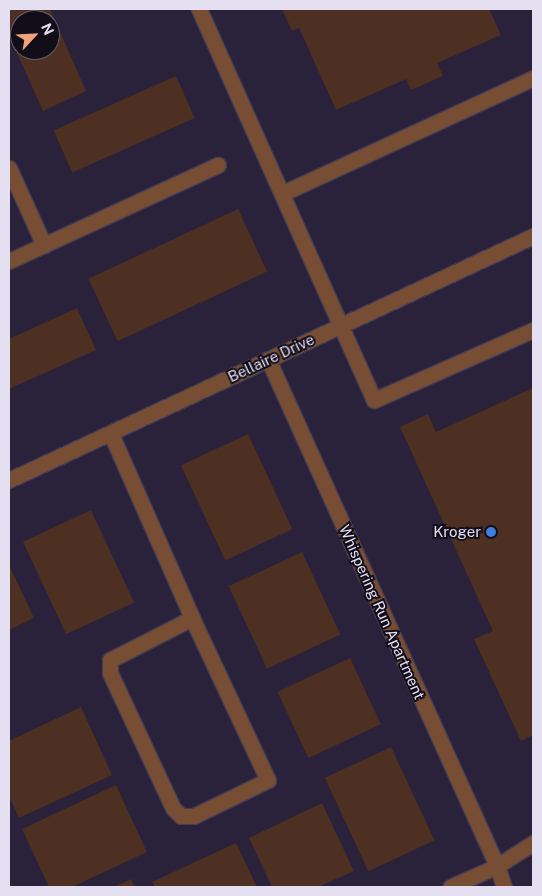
<!DOCTYPE html>
<html>
<head>
<meta charset="utf-8">
<style>
  body { margin:0 }
  #map { position:relative; width:542px; height:896px; overflow:hidden; background:#2a213b; font-family:"Public Sans",sans-serif }
  div>[style] { position:absolute }
  .building>* { inset:0; background:#4d3021; transform-origin:0 0 }
  .roads { filter:drop-shadow(1px 0 #443c54) drop-shadow(-1px 0 #443c54) drop-shadow(0 1px #443c54) drop-shadow(0 -1px #443c54) }
  .minor>* { height:15px; margin:-7.5px; padding:0 7.5px; transform-origin:7.5px; border-radius:7.5px; background:#774d34 }
  .dots>* { width:14px; height:14px; translate:-50% -50%; box-sizing:border-box; border:2px solid #110d19; border-radius:50% }
  span { translate:-50% -50%; white-space:nowrap; text-align:center; line-height:1.15; -webkit-text-stroke:4px #110d19; paint-order:stroke }
  .street-label { font-size:15px; color:#e4dff1 }
  .poi-label { font-size:15px; color:#e4dff1 }
  .right { translate:-100% -50%; text-align:right }
  .frame { position:absolute; inset:0; border:10px solid #e4dff1; pointer-events:none }
  .north { position:absolute; left:10px; top:10px; width:50px; height:50px; box-sizing:border-box; background:#110d19; border:1px solid #65616f; border-radius:50%; rotate:65deg; font-size:14px; font-weight:700; line-height:20px; text-align:center; color:#e4dff1 }
  .north::after { content:''; display:block; margin:auto; width:18px; height:22px; background:#f1a17c; clip-path:polygon(50% 0,100% 100%,50% 72%,0 100%) }
</style>
</head>
<body>
<div id="map">
  <div class="building">
    <i style="clip-path:polygon(evenodd,9px 9px,50px 9px,86px 91px,43px 111px,9px 35px,9px 9px,20px 20px,50px 20px,50px 50px,20px 50px,20px 20px)"></i>
    <i style="clip-path:polygon(282px 9px,489px 9px,501px 35px,437px 63px,443px 76px,411px 90px,406px 79px,336px 110px,299px 28px,292px 31px)"></i>
    <i style="left:176px;top:76px;width:46px;height:134px;rotate:66deg"></i>
    <i style="left:238px;top:209px;width:69px;height:165px;rotate:65deg"></i>
    <i style="clip-path:polygon(77px 308px,96px 350px,9px 389px,9px 339px)"></i>
    <i style="clip-path:polygon(533px 388px,533px 735px,521px 741px,474px 639px,493px 631px,400px 427px,428px 414px,436px 432px)"></i>
    <i style="left:248px;top:434px;width:105px;height:74px;rotate:65deg"></i>
    <i style="left:91px;top:510px;width:102px;height:75px;rotate:65deg"></i>
    <i style="left:302px;top:552px;width:91px;height:81px;rotate:65deg"></i>
    <i style="clip-path:polygon(9px 565px,34px 618px,9px 630px)"></i>
    <i style="left:350px;top:658px;width:73px;height:80px;rotate:65deg"></i>
    <i style="clip-path:polygon(81px 707px,112px 775px,19px 818px,9px 796px,9px 741px)"></i>
    <i style="left:391px;top:747px;width:103px;height:73px;rotate:65deg"></i>
    <i style="clip-path:polygon(116px 785px,147px 852px,72px 887px,49px 887px,22px 829px)"></i>
    <i style="clip-path:polygon(322px 803px,354px 871px,318px 887px,272px 887px,249px 838px)"></i>
    <i style="clip-path:polygon(236px 843px,257px 887px,155px 887px,152px 882px)"></i>
    <i style="clip-path:polygon(131px 879px,135px 887px,114px 887px)"></i>
  </div>
  <div class="roads">
    <div class="minor">
      <i style="left:199px;top:9px;width:428px;rotate:65.9deg"></i>
      <i style="left:374px;top:400px;width:174px;rotate:-23.8deg"></i>
      <i style="left:9px;top:168px;width:85px;rotate:65.6deg"></i>
      <i style="left:283px;top:193px;width:275px;rotate:-24.7deg"></i>
      <i style="left:9px;top:261px;width:230px;rotate:-24.7deg"></i>
      <i style="left:268px;top:359px;width:556px;rotate:65.69deg"></i>
      <i style="left:497px;top:866px;width:51px;rotate:155.9deg"></i>
      <i style="left:111px;top:434px;width:201px;rotate:66.2deg"></i>
      <i style="left:9px;top:480px;width:578px;rotate:-24.97deg"></i>
      <i style="left:192px;top:618px;width:179px;rotate:64.9deg"></i>
      <i style="left:268px;top:780px;width:82px;rotate:154.1deg"></i>
      <i style="left:194px;top:816px;width:13px;rotate:180deg"></i>
      <i style="left:181px;top:816px;width:11px;rotate:-135deg"></i>
      <i style="left:173px;top:808px;width:149px;rotate:-115deg"></i>
      <i style="left:110px;top:673px;width:13px;rotate:-90deg"></i>
      <i style="left:110px;top:660px;width:92px;rotate:-27.1deg"></i>
      <i style="left:504px;top:887px;width:22px;rotate:-108deg"></i>
      <i style="left:497px;top:866px;width:43px;rotate:-32.6deg"></i>
    </div>
  </div>
  <div class="dots">
    <i style="left:491px;top:532px;background:#3f7fe0"></i>
  </div>
  <div class="street-label">
    <span style="left:271px;top:358px;rotate:-25deg">Bellaire Drive</span>
    <span style="left:382px;top:612px;rotate:66deg">Whispering Run Apartment</span>
  </div>
  <div class="poi-label">
    <span class="right" style="left:481px;top:532px">Kroger</span>
  </div>
  <div class="frame"></div>
  <div class="north">N</div>
</div>
</body>
</html>
